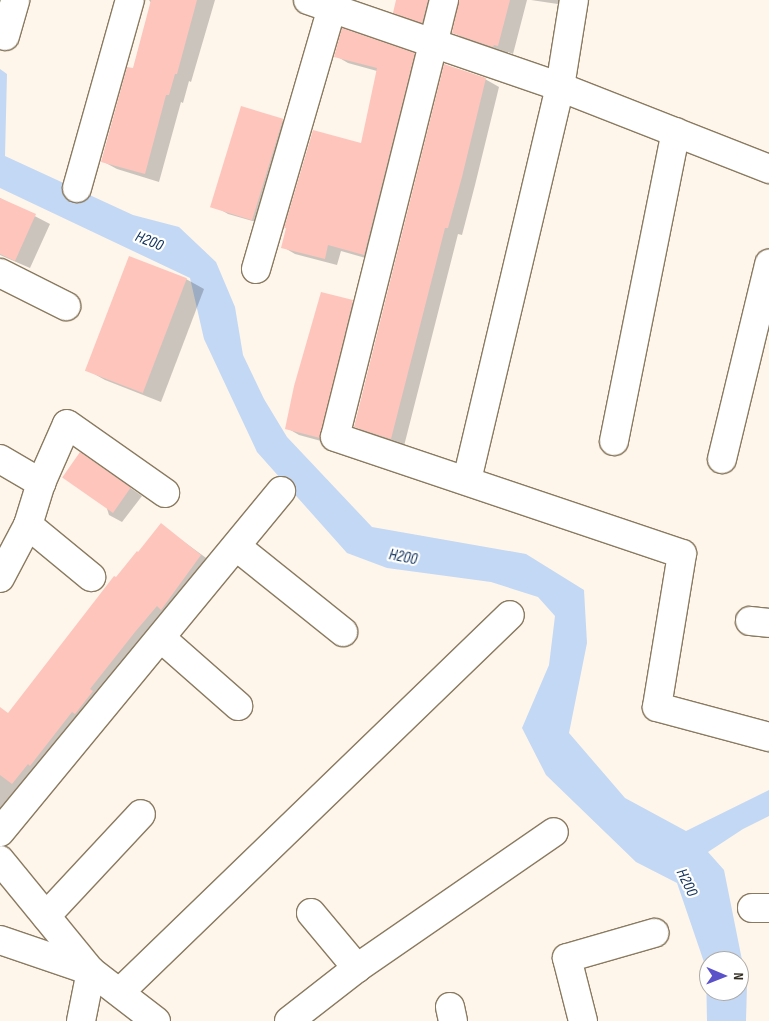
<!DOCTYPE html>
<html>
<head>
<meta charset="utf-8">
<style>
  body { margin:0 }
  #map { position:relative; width:769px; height:1021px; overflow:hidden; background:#fef6eb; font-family:"Sofia Sans Condensed",sans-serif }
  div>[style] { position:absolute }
  .water>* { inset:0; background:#c3d8f4 }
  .shadow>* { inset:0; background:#0003 }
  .building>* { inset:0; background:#fec5bc; transform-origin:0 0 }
  .roads { filter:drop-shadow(1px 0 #8a7a60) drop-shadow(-1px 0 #8a7a60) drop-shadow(0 1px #8a7a60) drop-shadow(0 -1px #8a7a60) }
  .minor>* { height:28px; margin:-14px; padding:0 14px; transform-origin:14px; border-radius:14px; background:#fff }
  span { translate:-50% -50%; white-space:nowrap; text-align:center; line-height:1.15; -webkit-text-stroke:4.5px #fff; paint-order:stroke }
  .water-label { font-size:16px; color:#0e305a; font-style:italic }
  .north { position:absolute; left:699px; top:951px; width:50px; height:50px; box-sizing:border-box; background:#fff; border:1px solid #aeaba7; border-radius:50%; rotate:91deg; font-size:14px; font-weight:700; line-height:20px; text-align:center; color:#342d22 }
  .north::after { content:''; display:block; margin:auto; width:18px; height:22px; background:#5b52ca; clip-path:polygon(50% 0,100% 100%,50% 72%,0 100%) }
</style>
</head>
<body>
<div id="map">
  <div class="water">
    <i style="clip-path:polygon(evenodd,0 69px,7px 74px,5px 156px,133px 215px,179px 227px,216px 262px,235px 307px,243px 355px,264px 399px,287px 437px,372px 527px,526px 554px,584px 590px,587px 643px,569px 733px,625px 798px,686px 831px,769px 790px,769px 816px,743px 829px,708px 852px,724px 870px,747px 985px,746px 1021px,707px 1021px,706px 968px,677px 883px,636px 862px,546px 775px,522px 728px,549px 665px,555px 616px,538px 597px,491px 582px,387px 568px,347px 553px,257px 452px,204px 339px,190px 278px,0 188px,0 69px,709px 961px,739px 961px,739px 991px,709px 991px,709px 961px)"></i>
  </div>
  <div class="shadow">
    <i style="clip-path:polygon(149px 0,215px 0,191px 82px,189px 81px,183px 103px,181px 102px,159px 182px,117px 169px,102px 161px,133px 70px,151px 3px)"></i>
    <i style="clip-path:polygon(398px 0,446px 0,437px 30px,409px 21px,394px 12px)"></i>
    <i style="clip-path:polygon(460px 0,527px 0,513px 54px,508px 52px,508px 55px,468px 41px,453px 32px)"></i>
    <i style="clip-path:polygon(531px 0,574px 0,571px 6px)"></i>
    <i style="clip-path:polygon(414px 54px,426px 62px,376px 261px,341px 251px,337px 265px,295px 254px,283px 247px,362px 145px,377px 71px,348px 63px,336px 56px)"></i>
    <i style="clip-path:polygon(485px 79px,499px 87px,475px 185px,462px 235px,458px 234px,404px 446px,368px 434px,355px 426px)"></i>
    <i style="clip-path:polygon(242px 108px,283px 121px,295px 128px,266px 225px,228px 214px,216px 207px)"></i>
    <i style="clip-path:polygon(0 198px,50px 224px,30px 268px,0 255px)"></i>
    <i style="clip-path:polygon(186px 279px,204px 289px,161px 402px,105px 380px,87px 370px)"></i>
    <i style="clip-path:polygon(352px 302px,365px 309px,332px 444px,299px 435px,287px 428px)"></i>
    <i style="clip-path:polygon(92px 461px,142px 496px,122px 522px,109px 515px)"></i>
    <i style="clip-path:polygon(161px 525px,213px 563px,5px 812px,0 809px,0 722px,9px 714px)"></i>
  </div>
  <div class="building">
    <i style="clip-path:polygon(151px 0,197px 0,177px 74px,175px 74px,169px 95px,166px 95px,145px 174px,101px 162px,127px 67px,133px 68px)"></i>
    <i style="clip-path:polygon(396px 0,428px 0,422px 23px,393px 13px)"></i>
    <i style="clip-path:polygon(459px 0,510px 0,498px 46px,494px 45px,493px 47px,452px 33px)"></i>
    <i style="clip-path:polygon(342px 28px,415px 53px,364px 255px,328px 245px,325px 259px,281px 248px,286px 228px,284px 228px,313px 130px,361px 143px,377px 68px,334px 57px)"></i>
    <i style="clip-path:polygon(444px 64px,486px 78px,462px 177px,448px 228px,445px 228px,391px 439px,354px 427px)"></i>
    <i style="left:241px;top:106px;width:44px;height:106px;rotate:17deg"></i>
    <i style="clip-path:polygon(0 198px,36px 214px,15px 261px,0 254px)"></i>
    <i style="left:129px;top:256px;width:62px;height:123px;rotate:21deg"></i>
    <i style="clip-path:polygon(321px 292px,353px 300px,320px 438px,285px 429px,294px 386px)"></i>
    <i style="left:80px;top:452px;width:62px;height:31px;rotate:35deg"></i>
    <i style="clip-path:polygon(161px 523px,201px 555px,161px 610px,157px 606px,135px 632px,90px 689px,93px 691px,75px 714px,72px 712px,30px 766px,28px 764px,12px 784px,0 775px,0 707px,8px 713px,114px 576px,116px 577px,137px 551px,138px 552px)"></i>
  </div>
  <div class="roads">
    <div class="minor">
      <i style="left:308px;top:0;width:267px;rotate:19deg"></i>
      <i style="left:560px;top:87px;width:225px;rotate:21.4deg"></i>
      <i style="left:444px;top:0;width:450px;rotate:104deg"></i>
      <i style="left:335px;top:437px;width:366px;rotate:18.6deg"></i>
      <i style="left:682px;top:554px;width:155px;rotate:99.3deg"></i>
      <i style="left:657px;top:707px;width:116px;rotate:15deg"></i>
      <i style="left:5px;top:36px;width:37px;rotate:-74deg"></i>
      <i style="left:77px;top:188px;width:195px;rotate:-74.3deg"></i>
      <i style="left:256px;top:269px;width:272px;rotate:-73.8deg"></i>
      <i style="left:0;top:273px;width:74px;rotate:26.6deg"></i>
      <i style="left:614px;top:441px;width:315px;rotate:-78.7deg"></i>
      <i style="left:0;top:459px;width:48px;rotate:30.3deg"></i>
      <i style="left:722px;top:459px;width:201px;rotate:-76.4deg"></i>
      <i style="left:467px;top:480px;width:404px;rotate:-76.7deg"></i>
      <i style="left:560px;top:87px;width:88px;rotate:-80.9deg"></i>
      <i style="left:28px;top:525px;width:82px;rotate:39.5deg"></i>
      <i style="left:237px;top:547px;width:136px;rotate:38.7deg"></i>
      <i style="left:0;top:578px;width:60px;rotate:-62.2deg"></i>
      <i style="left:28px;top:525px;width:44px;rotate:-72.8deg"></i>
      <i style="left:41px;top:483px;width:64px;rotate:-66.2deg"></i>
      <i style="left:67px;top:424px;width:120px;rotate:35.1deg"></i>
      <i style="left:750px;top:621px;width:19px;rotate:6deg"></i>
      <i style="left:161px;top:638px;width:103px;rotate:41.4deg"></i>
      <i style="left:0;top:832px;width:442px;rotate:-50.5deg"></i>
      <i style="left:0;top:860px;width:144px;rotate:50.7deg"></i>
      <i style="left:91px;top:971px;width:82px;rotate:37.6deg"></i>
      <i style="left:752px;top:908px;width:17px"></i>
      <i style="left:311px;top:913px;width:72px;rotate:50.1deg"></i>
      <i style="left:46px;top:916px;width:139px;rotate:-47deg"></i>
      <i style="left:0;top:940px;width:96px;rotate:18.8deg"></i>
      <i style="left:91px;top:971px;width:51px;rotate:101.3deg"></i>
      <i style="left:120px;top:992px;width:542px;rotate:-44.03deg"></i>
      <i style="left:450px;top:1007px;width:14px;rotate:78deg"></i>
      <i style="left:289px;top:1021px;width:86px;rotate:-37.9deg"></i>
      <i style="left:357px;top:968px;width:239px;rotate:-34.6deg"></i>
      <i style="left:583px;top:1021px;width:65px;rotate:-104.3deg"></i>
      <i style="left:567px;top:958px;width:91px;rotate:-16deg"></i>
    </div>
  </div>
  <div class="water-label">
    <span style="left:149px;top:242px;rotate:22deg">H200</span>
    <span style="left:403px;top:558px;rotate:11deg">H200</span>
    <span style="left:686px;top:883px;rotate:64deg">H200</span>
  </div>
  <div class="north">N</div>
</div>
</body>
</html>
